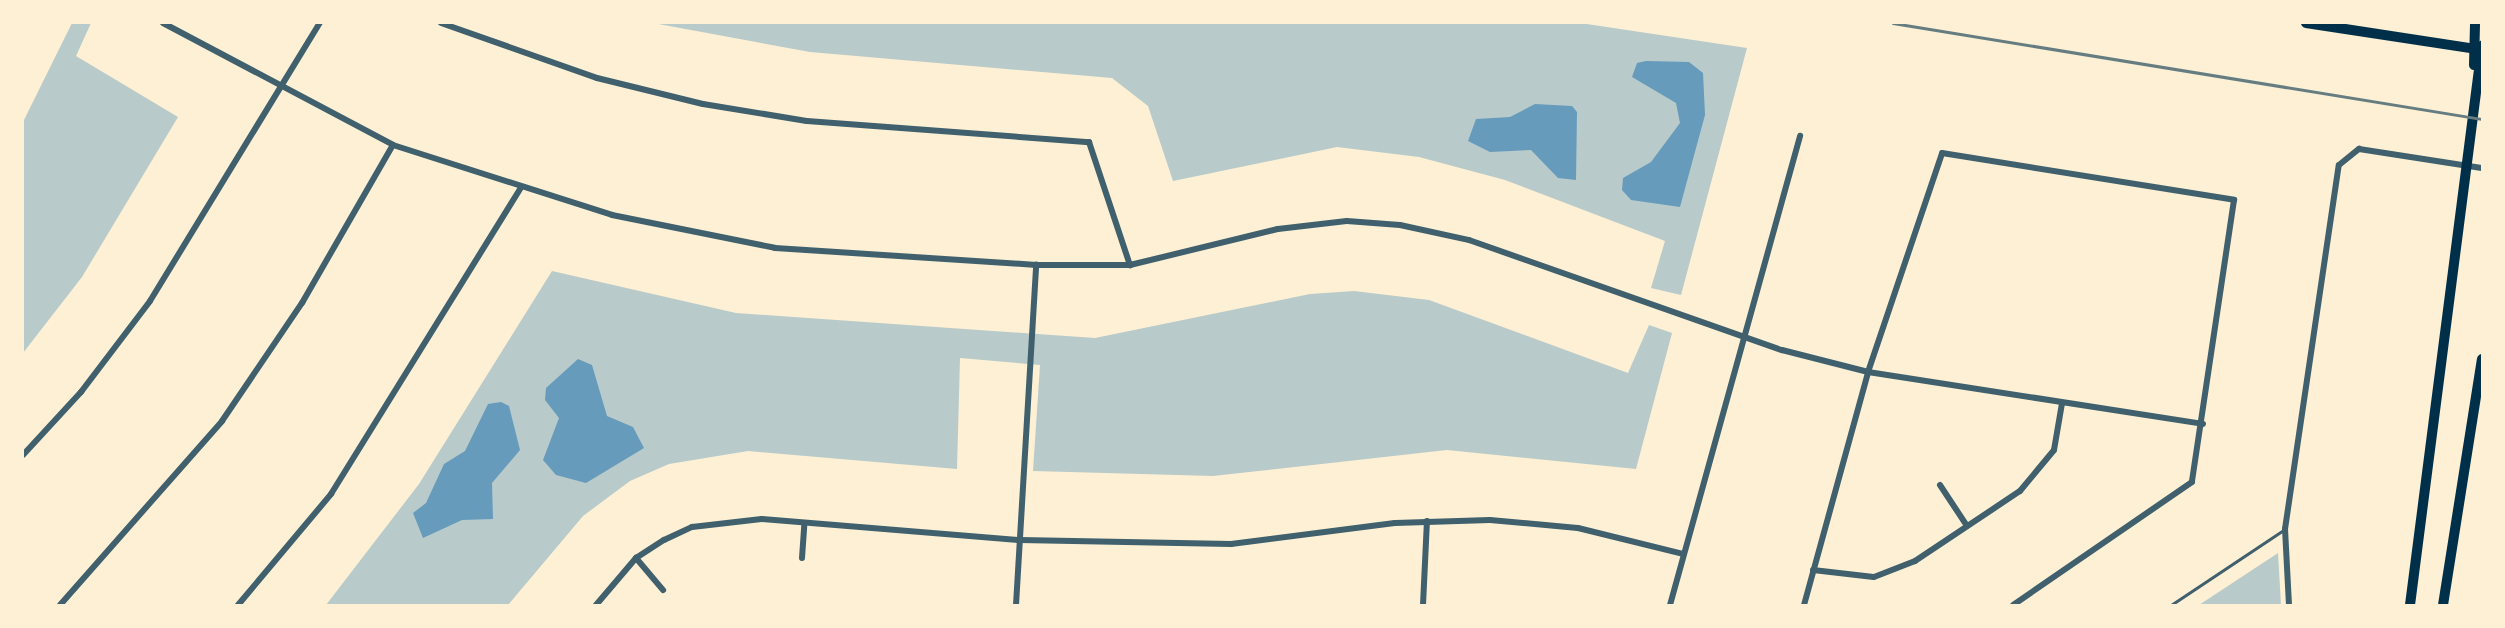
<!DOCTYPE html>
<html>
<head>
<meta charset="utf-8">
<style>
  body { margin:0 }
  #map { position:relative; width:2505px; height:628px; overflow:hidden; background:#fdf0d5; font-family:Raleway,sans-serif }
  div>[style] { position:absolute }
  .green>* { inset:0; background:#b9caca }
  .water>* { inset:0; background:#669bbc }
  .service>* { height:2.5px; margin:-1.25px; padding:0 1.25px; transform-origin:1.25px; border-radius:1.25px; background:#3f606c }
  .minor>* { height:6px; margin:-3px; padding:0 3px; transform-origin:3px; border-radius:3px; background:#3f606c }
  .trunk>* { height:10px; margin:-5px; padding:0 5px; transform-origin:5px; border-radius:5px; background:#003049 }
  .motorway>* { height:10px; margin:-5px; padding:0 5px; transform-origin:5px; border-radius:5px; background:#003049 }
  .rail>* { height:2.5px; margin:-1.25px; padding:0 1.25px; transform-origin:1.25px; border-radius:1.25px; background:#657d81 }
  span { translate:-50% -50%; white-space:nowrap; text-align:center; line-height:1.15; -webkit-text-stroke:7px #fdf0d5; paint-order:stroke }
  .frame { position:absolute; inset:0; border:24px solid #fdf0d5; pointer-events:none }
</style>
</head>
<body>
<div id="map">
  <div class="green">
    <i style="clip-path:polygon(72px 23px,91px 23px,76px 56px,178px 117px,82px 277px,23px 353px,23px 122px)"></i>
    <i style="clip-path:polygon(653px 23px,1580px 23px,1747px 48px,1681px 295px,1651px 288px,1665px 241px,1505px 180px,1419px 157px,1337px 147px,1173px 181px,1148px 106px,1112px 78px,810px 52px)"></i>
    <i style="clip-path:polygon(552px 271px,736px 313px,1095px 338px,1310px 294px,1354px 291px,1429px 300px,1628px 373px,1649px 325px,1672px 333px,1636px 469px,1447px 450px,1213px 476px,1033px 471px,1040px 365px,960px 358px,957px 469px,748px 451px,669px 464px,630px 481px,583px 516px,508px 605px,326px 605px,419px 484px)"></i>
    <i style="clip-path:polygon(2278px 553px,2281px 605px,2199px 605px)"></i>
  </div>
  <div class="water">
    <i style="clip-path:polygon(1646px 61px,1689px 62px,1703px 73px,1705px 115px,1680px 207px,1631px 200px,1622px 190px,1623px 178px,1651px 162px,1680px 123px,1676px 103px,1632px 77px,1637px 63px)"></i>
    <i style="clip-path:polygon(1535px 104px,1572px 106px,1577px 112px,1576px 180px,1558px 178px,1531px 150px,1490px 152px,1468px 141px,1476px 119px,1510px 117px)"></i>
    <i style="clip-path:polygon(578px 359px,592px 365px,607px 416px,633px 427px,644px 448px,586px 483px,556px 475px,543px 460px,559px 418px,545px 400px,546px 388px)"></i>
    <i style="clip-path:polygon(501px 402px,509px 406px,520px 450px,492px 483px,493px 519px,462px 520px,423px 538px,413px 513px,426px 503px,444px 464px,465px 451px,488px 404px)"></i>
  </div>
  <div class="service">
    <i style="left:2171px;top:605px;width:137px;rotate:-33.7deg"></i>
  </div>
  <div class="minor">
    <i style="left:163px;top:23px;width:260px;rotate:27.9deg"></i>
    <i style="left:393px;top:145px;width:230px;rotate:17.7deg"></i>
    <i style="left:612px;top:215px;width:166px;rotate:11.4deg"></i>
    <i style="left:775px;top:248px;width:262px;rotate:3.7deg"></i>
    <i style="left:1036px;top:265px;width:94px"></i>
    <i style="left:1130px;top:265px;width:152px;rotate:-13.7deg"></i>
    <i style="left:1278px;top:229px;width:69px;rotate:-6.6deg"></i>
    <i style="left:1347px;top:221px;width:53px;rotate:4.3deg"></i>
    <i style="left:1400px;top:225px;width:71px;rotate:12.3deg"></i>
    <i style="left:1469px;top:240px;width:332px;rotate:19.4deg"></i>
    <i style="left:1782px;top:350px;width:89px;rotate:14.3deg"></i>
    <i style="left:1868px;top:372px;width:339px;rotate:8.8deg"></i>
    <i style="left:441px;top:23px;width:165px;rotate:19.4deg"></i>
    <i style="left:597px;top:78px;width:109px;rotate:13.8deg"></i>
    <i style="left:703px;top:104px;width:105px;rotate:9.3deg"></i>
    <i style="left:807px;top:121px;width:283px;rotate:4.3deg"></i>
    <i style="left:1089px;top:142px;width:130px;rotate:71.6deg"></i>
    <i style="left:23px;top:455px;width:86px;rotate:-47.4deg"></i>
    <i style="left:81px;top:392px;width:114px;rotate:-52.8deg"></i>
    <i style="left:150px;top:301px;width:326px;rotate:-58.6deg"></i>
    <i style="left:1940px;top:485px;width:49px;rotate:56.6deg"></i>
    <i style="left:636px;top:558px;width:42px;rotate:49.8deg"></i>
    <i style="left:802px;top:558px;width:32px;rotate:-86deg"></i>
    <i style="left:1813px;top:570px;width:61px;rotate:6.5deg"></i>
    <i style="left:1874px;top:577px;width:44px;rotate:-21.3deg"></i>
    <i style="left:1915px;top:561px;width:126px;rotate:-33.7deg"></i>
    <i style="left:2020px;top:491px;width:53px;rotate:-50.3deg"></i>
    <i style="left:2054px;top:450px;width:48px;rotate:-80.3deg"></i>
    <i style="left:60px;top:605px;width:245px;rotate:-48.6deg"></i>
    <i style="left:222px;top:421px;width:143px;rotate:-55.9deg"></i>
    <i style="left:302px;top:303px;width:182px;rotate:-60.1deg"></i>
    <i style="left:238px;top:605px;width:145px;rotate:-50deg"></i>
    <i style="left:331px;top:494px;width:360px;rotate:-58.2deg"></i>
    <i style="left:596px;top:605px;width:62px;rotate:-49.6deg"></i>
    <i style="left:636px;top:558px;width:33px;rotate:-33deg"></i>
    <i style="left:664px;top:540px;width:31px;rotate:-25deg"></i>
    <i style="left:692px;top:527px;width:70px;rotate:-6.5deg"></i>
    <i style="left:762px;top:519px;width:259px;rotate:4.7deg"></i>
    <i style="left:1020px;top:540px;width:211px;rotate:1.1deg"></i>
    <i style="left:1231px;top:544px;width:165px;rotate:-7.3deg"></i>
    <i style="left:1395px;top:523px;width:95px;rotate:-1.8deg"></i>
    <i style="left:1490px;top:520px;width:88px;rotate:5.2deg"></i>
    <i style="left:1578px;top:528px;width:108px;rotate:13.9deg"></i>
    <i style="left:1016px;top:605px;width:341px;rotate:-86.6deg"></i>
    <i style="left:1423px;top:605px;width:84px;rotate:-87.3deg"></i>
    <i style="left:1670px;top:605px;width:487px;rotate:-74.5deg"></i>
    <i style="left:1804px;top:605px;width:242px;rotate:-74.6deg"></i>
    <i style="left:1868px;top:372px;width:231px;rotate:-71.3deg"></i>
    <i style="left:1942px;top:153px;width:296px;rotate:9.1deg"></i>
    <i style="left:2234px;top:200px;width:285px;rotate:98.5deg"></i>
    <i style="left:2192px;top:482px;width:217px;rotate:145.5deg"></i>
    <i style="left:2289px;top:605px;width:76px;rotate:-93deg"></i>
    <i style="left:2285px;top:529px;width:368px;rotate:-81.6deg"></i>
    <i style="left:2339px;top:165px;width:26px;rotate:-39deg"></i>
    <i style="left:2359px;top:149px;width:124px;rotate:8.8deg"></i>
  </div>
  <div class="trunk">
    <i style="left:2306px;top:23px;width:178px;rotate:8.7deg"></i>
  </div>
  <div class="motorway">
    <i style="left:2474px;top:65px;width:42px;rotate:-88.6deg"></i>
    <i style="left:2410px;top:605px;width:564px;rotate:-82.66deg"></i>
    <i style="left:2443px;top:605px;width:249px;rotate:-81deg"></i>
  </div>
  <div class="rail">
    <i style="left:1893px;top:23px;width:597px;rotate:9.26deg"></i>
  </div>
  <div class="frame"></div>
</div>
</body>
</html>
